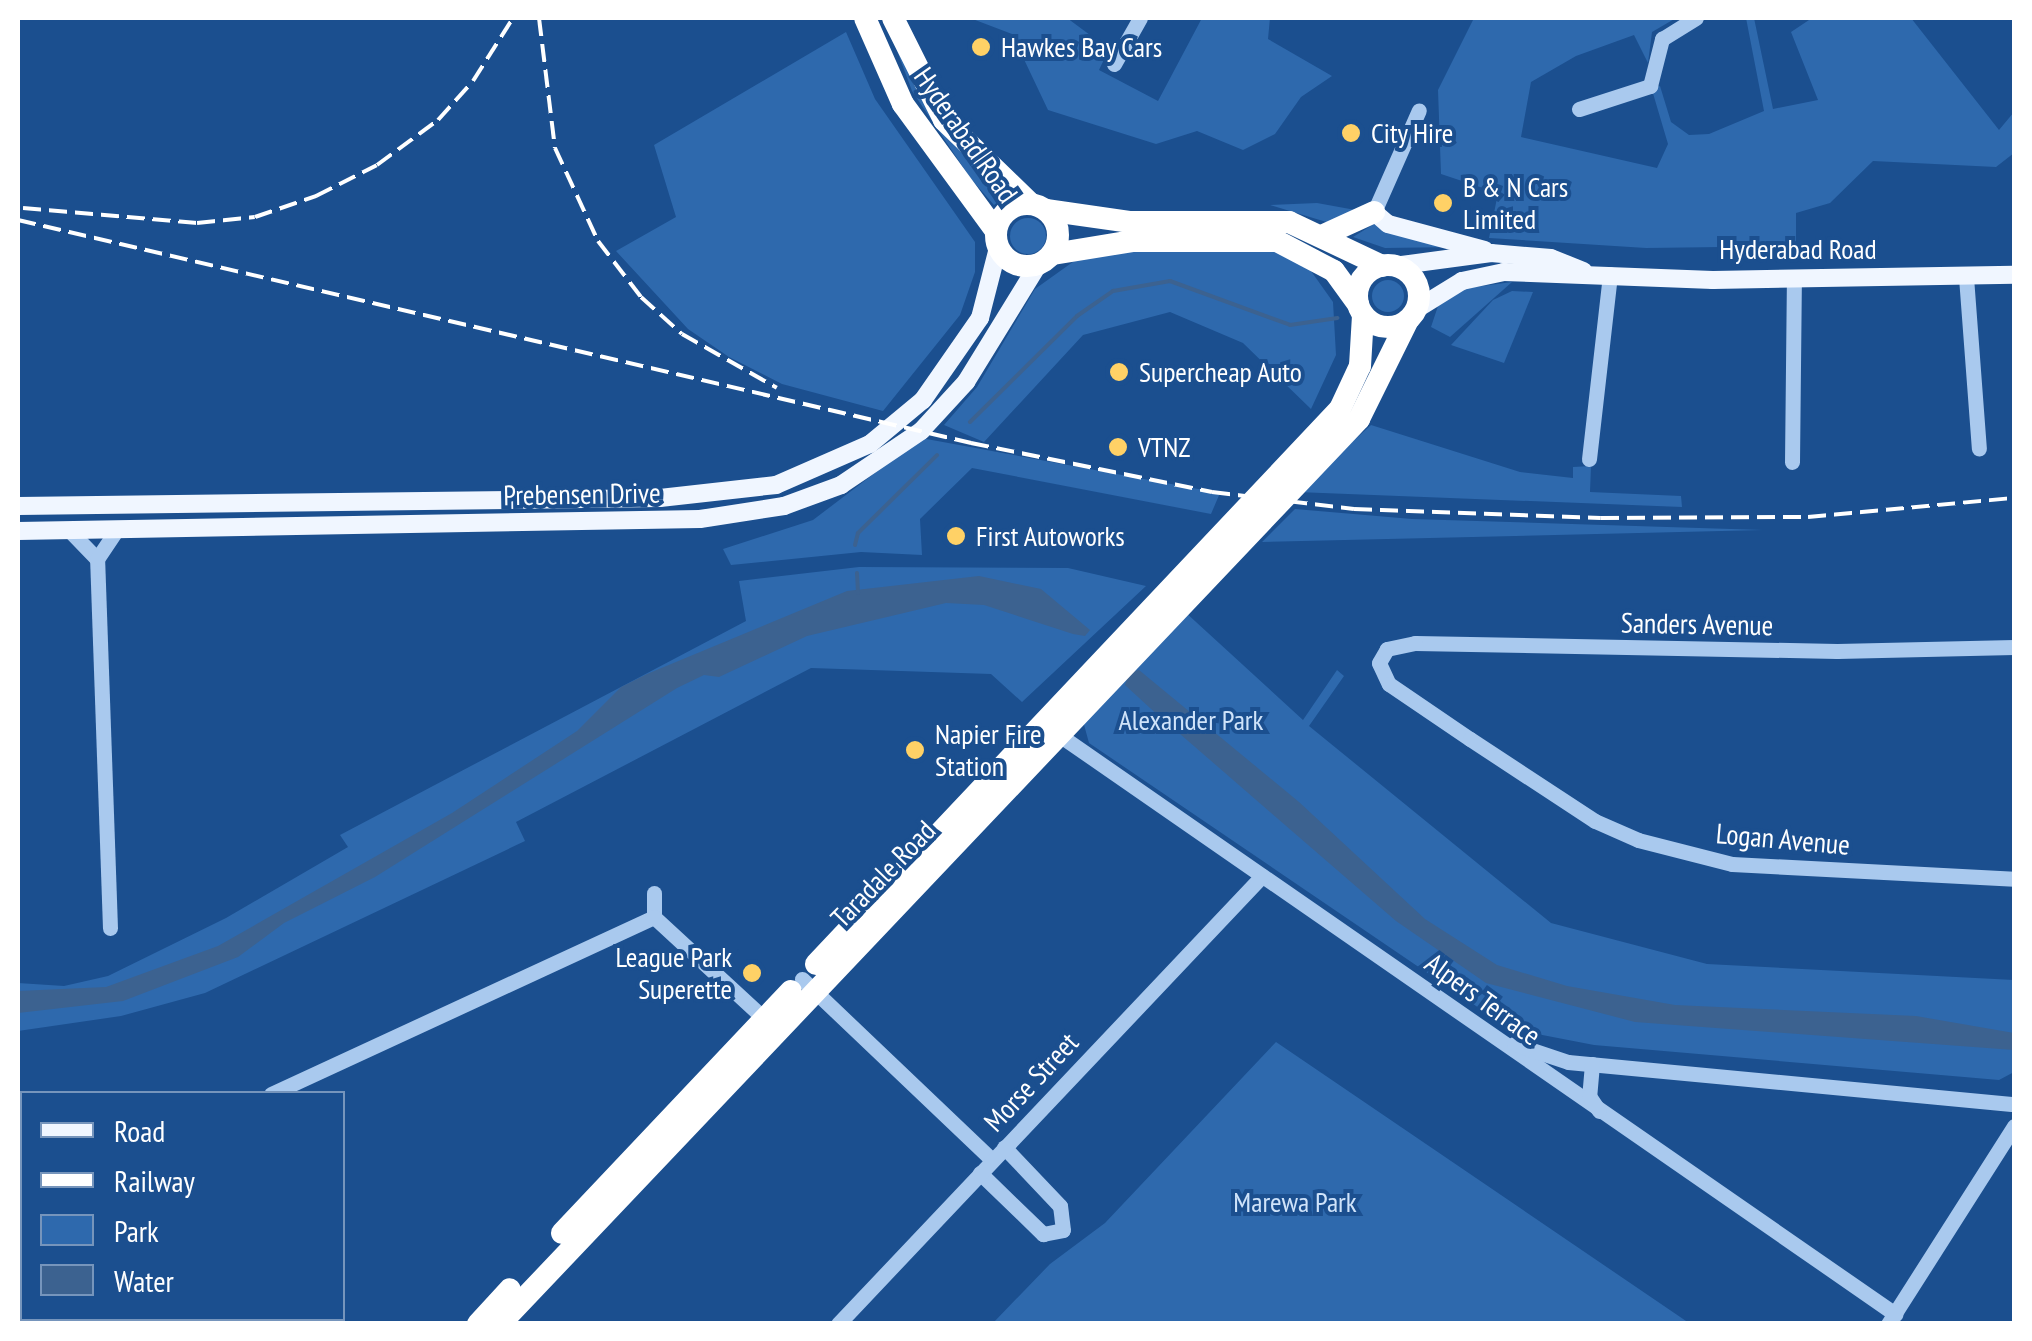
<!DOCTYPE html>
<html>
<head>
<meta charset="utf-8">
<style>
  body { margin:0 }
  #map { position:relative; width:2032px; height:1341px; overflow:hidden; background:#1b4f8f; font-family:"PT Sans Narrow",sans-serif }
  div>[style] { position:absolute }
  .green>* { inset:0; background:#2e69ad }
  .round { border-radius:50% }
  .water>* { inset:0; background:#3c6290 }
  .stream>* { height:4px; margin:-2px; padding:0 2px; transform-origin:2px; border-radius:2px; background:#3c6290 }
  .minor>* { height:15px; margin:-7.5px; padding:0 7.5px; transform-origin:7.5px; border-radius:7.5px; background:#a9c9ee }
  .major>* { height:18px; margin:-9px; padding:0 9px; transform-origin:9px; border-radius:9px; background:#f0f6ff }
  .highway>* { height:22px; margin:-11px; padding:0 11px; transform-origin:11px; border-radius:11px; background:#fff }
  .highway>.ring { margin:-11px; padding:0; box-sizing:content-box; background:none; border:22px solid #fff; border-radius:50% }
  .rail>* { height:4px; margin-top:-2px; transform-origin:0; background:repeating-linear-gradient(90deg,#fff 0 18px,transparent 0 26px) }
  .dots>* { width:28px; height:28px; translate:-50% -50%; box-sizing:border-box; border:5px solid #1b4f8f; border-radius:50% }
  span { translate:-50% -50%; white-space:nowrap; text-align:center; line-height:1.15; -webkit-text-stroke:8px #1b4f8f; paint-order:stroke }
  .poi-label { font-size:28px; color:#fff }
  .left { translate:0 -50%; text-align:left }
  .right { translate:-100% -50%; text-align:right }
  .street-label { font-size:28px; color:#fff }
  .park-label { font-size:28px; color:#cfe3fa }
  .frame { position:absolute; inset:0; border:20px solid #fff; pointer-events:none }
  .legend { position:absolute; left:20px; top:1091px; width:325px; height:230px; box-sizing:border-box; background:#1b4f8f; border:2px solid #7695bc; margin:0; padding:12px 18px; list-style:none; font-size:30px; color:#fff }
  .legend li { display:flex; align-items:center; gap:20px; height:50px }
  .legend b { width:50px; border:2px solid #7695bc }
</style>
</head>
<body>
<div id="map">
  <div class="green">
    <i style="clip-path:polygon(970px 18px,1067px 18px,1109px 49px,1099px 70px,1158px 101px,1202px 18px,1270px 18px,1268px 39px,1332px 76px,1301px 97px,1275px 134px,1243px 150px,1197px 131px,1156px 144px,1048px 110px,1012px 34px)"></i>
    <i style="clip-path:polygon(1474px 18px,1676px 18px,1652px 32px,1648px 63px,1634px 35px,1576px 56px,1531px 82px,1521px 137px,1657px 168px,1668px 144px,1652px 90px,1660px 86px,1671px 122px,1689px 135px,1709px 134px,1764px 111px,1746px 18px,1754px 18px,1773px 109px,1818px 100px,1791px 32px,1812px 18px,1911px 18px,1999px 130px,2014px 112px,2014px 153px,1996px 167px,1873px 161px,1830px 203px,1796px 213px,1796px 246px,1646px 248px,1489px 238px,1498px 193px,1441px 174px,1438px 90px)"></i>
    <i style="clip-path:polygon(889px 29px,934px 122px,1005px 196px,994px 205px,971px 179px,912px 91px)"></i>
    <i style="clip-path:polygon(846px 32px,875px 99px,975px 242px,975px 272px,960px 315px,883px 411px,782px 384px,729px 357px,688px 329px,616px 251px,676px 217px,654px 145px)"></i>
    <i style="clip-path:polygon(1317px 203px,1361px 211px,1333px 224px,1270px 205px)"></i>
    <i class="round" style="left:1010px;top:218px;width:36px;height:36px"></i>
    <i style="clip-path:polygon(1374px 224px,1382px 230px,1456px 247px,1385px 248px,1353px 237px)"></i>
    <i style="clip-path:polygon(1270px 250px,1306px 264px,1333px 302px,1336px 355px,1311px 409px,1243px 343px,1170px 312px,1083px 335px,984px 442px,944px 425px,977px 387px,1035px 289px,1077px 259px,1129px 251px)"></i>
    <i class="round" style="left:1372px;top:280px;width:32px;height:32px"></i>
    <i style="clip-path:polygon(1512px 282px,1450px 337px,1431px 327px,1438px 306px,1467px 288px)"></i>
    <i style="clip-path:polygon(1512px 291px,1533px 292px,1504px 363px,1451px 345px,1493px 300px)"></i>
    <i style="clip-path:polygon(1371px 425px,1520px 472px,1573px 478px,1573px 467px,1591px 466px,1590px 492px,1681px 496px,1682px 507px,1297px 492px)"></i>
    <i style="clip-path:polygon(921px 438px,1220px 493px,1211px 514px,972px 468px,920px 519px,922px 555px,861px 552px,731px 565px,723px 549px,813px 520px)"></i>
    <i style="clip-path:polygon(1295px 509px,1412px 519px,1763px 530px,1262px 542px)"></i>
    <i style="clip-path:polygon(859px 567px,1068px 568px,1146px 586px,1022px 702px,991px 674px,811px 668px,516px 822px,525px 841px,205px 993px,121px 1016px,18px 1031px,18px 983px,64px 986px,108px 976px,226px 918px,348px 847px,340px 835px,746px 621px,739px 581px)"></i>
    <i style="clip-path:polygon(1184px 611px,1303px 720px,1337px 670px,1344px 676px,1309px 726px,1551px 923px,1707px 964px,2014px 980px,2014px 1072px,1999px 1080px,1594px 1045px,1532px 1033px,1479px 1008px,1089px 743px,1083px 721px)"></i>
    <i style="clip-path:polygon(1276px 1042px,1689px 1323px,993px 1323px,1050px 1264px,1105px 1223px)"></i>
  </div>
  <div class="water">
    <i style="clip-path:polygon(979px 576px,1041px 589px,1090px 630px,1085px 636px,1073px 634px,984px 605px,946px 603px,807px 636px,719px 677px,704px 675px,677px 688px,375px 877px,284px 923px,238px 957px,123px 1001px,18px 1013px,18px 991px,106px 987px,218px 946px,452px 813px,577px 731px,621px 687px,647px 674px,847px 591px)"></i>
    <i style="clip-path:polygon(1139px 670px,1299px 802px,1425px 919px,1497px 965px,1567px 986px,1675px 1005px,1916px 1016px,2014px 1033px,2014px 1050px,1635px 1022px,1486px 983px,1396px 921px,1150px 708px,1125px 685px,1129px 672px)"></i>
  </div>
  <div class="stream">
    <i style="left:970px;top:422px;width:151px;rotate:-44.7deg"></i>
    <i style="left:1077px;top:316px;width:44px;rotate:-34.8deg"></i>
    <i style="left:1113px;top:291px;width:58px;rotate:-10deg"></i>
    <i style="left:1170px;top:281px;width:128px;rotate:20.1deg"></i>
    <i style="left:1290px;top:325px;width:48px;rotate:-8.5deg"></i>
    <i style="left:855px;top:545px;width:12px;rotate:-76deg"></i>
    <i style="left:858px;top:533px;width:111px;rotate:-44.6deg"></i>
    <i style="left:857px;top:573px;width:20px;rotate:87deg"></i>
  </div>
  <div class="minor">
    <i style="left:1114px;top:64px;width:53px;rotate:-60.5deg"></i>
    <i style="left:1579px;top:109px;width:75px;rotate:-17.9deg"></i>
    <i style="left:1650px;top:86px;width:49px;rotate:-75.7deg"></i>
    <i style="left:1662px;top:39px;width:40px;rotate:-32deg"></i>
    <i style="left:1374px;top:212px;width:111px;rotate:-66.2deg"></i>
    <i style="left:1966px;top:277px;width:172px;rotate:85.7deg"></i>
    <i style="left:1589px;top:459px;width:186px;rotate:-83.5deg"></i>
    <i style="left:1792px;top:462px;width:182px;rotate:-89.4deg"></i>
    <i style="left:69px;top:530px;width:40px;rotate:46deg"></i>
    <i style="left:2014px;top:647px;width:177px;rotate:178.7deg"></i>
    <i style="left:1837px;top:651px;width:422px;rotate:-178.9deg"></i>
    <i style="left:1415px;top:643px;width:29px;rotate:168deg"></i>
    <i style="left:1387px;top:649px;width:16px;rotate:120deg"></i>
    <i style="left:1379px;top:663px;width:23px;rotate:65deg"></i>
    <i style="left:1389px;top:684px;width:98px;rotate:34.2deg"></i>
    <i style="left:1470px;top:739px;width:149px;rotate:33.3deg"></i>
    <i style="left:1595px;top:821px;width:47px;rotate:23.8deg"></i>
    <i style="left:1638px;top:840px;width:97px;rotate:14.3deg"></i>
    <i style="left:1732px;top:864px;width:282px;rotate:3deg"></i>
    <i style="left:1052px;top:730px;width:1026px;rotate:34.71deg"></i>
    <i style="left:654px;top:917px;width:24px;rotate:-90deg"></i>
    <i style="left:110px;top:928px;width:369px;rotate:-92deg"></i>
    <i style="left:97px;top:559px;width:36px;rotate:-56deg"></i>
    <i style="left:802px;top:979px;width:262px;rotate:43.6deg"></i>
    <i style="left:1514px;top:1044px;width:57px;rotate:18.4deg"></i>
    <i style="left:1568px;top:1062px;width:448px;rotate:5.4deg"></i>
    <i style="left:1592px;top:1064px;width:32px;rotate:95deg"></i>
    <i style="left:1589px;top:1096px;width:18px;rotate:56deg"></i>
    <i style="left:271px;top:1094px;width:422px;rotate:-24.8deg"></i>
    <i style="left:654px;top:917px;width:159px;rotate:42.7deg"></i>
    <i style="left:18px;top:1121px;width:7px;rotate:56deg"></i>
    <i style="left:980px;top:1173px;width:88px;rotate:44.1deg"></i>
    <i style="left:1043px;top:1234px;width:20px;rotate:-11deg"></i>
    <i style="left:1063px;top:1230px;width:24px;rotate:-97deg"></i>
    <i style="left:1060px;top:1206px;width:81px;rotate:-133.5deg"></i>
    <i style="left:206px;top:1318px;width:8px;rotate:45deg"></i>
    <i style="left:838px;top:1324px;width:617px;rotate:-46.58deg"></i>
    <i style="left:1888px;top:1324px;width:235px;rotate:-57.5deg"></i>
  </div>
  <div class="major">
    <i style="left:1374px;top:212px;width:18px;rotate:41deg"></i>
    <i style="left:1388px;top:224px;width:100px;rotate:15deg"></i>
    <i style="left:1394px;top:266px;width:98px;rotate:-7.6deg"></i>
    <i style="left:1491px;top:253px;width:60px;rotate:4.8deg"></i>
    <i style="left:1551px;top:258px;width:35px;rotate:22deg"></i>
    <i style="left:1415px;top:310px;width:55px;rotate:-31.7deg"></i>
    <i style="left:1462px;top:281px;width:43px;rotate:-12.1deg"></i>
    <i style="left:1504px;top:272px;width:209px;rotate:2.2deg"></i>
    <i style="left:1713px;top:280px;width:301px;rotate:-1deg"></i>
    <i style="left:18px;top:506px;width:642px;rotate:-0.71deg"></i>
    <i style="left:660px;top:498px;width:117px;rotate:-6.4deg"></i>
    <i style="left:776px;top:485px;width:103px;rotate:-23.6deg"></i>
    <i style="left:870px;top:444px;width:69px;rotate:-39.7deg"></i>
    <i style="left:923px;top:400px;width:100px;rotate:-55.2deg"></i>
    <i style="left:980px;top:318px;width:72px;rotate:-75.6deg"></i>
    <i style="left:18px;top:531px;width:682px;rotate:-1.01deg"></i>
    <i style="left:700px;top:519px;width:85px;rotate:-8.8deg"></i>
    <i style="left:784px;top:506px;width:61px;rotate:-20.2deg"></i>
    <i style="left:841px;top:485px;width:97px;rotate:-34deg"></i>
    <i style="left:921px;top:431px;width:67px;rotate:-47.4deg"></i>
    <i style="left:966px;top:382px;width:137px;rotate:-58.4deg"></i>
  </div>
  <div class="highway">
    <i style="left:865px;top:18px;width:94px;rotate:66.2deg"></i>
    <i style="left:903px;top:104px;width:157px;rotate:53.8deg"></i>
    <i style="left:893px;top:18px;width:114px;rotate:63.4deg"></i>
    <i style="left:944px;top:120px;width:121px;rotate:44deg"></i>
    <i class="ring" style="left:996px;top:204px;width:40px;height:40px"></i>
    <i style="left:1046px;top:210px;width:84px;rotate:8.2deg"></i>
    <i style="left:1129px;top:222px;width:160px"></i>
    <i style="left:1289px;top:222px;width:103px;rotate:25.3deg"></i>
    <i style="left:1326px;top:234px;width:53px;rotate:-24.6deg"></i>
    <i style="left:1053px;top:254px;width:80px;rotate:-9.3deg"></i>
    <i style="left:1132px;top:241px;width:145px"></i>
    <i style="left:1277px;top:241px;width:64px;rotate:27.8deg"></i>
    <i style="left:1334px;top:271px;width:41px;rotate:54deg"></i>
    <i class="ring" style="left:1357px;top:265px;width:40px;height:40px"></i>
    <i style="left:816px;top:964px;width:763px;rotate:-46.65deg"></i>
    <i style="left:1340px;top:409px;width:47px;rotate:-65.1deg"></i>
    <i style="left:1360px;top:366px;width:51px;rotate:-86.6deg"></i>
    <i style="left:562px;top:1233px;width:333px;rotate:-46.6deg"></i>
    <i style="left:478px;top:1324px;width:47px;rotate:-47.6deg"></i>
    <i style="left:500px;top:1324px;width:1248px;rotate:-46.49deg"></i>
    <i style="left:1359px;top:419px;width:110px;rotate:-63.7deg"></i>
  </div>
  <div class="rail">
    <i style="left:539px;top:18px;width:131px;rotate:83deg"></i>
    <i style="left:555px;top:148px;width:102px;rotate:65.2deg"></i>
    <i style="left:598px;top:241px;width:71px;rotate:52.5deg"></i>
    <i style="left:641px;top:297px;width:55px;rotate:42.1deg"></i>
    <i style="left:682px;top:334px;width:109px;rotate:29.6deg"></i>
    <i style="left:23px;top:208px;width:175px;rotate:4.9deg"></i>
    <i style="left:197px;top:223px;width:58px;rotate:-5.9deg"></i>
    <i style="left:255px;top:217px;width:65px;rotate:-19deg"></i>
    <i style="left:316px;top:196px;width:68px;rotate:-26.9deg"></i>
    <i style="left:377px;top:165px;width:76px;rotate:-36.4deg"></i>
    <i style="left:438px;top:120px;width:52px;rotate:-48.1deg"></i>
    <i style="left:473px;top:81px;width:75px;rotate:-57.6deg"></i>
    <i style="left:18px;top:220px;width:979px;rotate:13.17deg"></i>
    <i style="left:971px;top:443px;width:246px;rotate:11.5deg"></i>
    <i style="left:1212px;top:492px;width:143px;rotate:6.8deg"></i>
    <i style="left:1354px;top:509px;width:247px;rotate:2.1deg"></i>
    <i style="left:1601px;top:518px;width:207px;rotate:-0.3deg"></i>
    <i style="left:1808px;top:517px;width:207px;rotate:-5.3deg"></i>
  </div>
  <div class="dots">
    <i style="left:981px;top:47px;background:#ffd166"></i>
    <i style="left:1351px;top:133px;background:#ffd166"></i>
    <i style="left:1443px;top:203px;background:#ffd166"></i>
    <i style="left:1119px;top:372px;background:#ffd166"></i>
    <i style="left:1118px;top:447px;background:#ffd166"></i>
    <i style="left:956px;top:536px;background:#ffd166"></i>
    <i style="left:915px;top:750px;background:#ffd166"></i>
    <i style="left:752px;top:973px;background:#ffd166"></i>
  </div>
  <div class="poi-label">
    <span class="left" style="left:1001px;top:47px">Hawkes Bay Cars</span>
    <span class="left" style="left:1371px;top:133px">City Hire</span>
    <span class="left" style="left:1463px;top:203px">B &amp; N Cars<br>Limited</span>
    <span class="left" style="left:1139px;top:372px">Supercheap Auto</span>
    <span class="left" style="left:1138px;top:447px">VTNZ</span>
    <span class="left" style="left:976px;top:536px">First Autoworks</span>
    <span class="left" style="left:935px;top:750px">Napier Fire<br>Station</span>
    <span class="right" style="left:732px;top:973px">League Park<br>Superette</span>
  </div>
  <div class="street-label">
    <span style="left:966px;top:135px;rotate:55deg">Hyderabad Road</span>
    <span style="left:1798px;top:249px">Hyderabad Road</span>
    <span style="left:582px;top:494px;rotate:-1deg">Prebensen Drive</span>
    <span style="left:1697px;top:624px;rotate:1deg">Sanders Avenue</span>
    <span style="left:1783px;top:839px;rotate:5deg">Logan Avenue</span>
    <span style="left:883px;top:874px;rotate:-46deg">Taradale Road</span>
    <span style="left:1483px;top:999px;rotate:36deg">Alpers Terrace</span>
    <span style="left:1031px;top:1082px;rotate:-47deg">Morse Street</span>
  </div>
  <div class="park-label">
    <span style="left:1191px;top:720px">Alexander Park</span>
    <span style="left:1295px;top:1202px">Marewa Park</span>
  </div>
  <div class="frame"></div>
  <ul class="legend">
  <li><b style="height:12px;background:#f0f6ff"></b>Road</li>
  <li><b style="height:12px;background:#fff"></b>Railway</li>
  <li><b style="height:28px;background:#2e69ad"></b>Park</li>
  <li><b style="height:28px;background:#3c6290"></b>Water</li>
  </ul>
</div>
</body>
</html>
